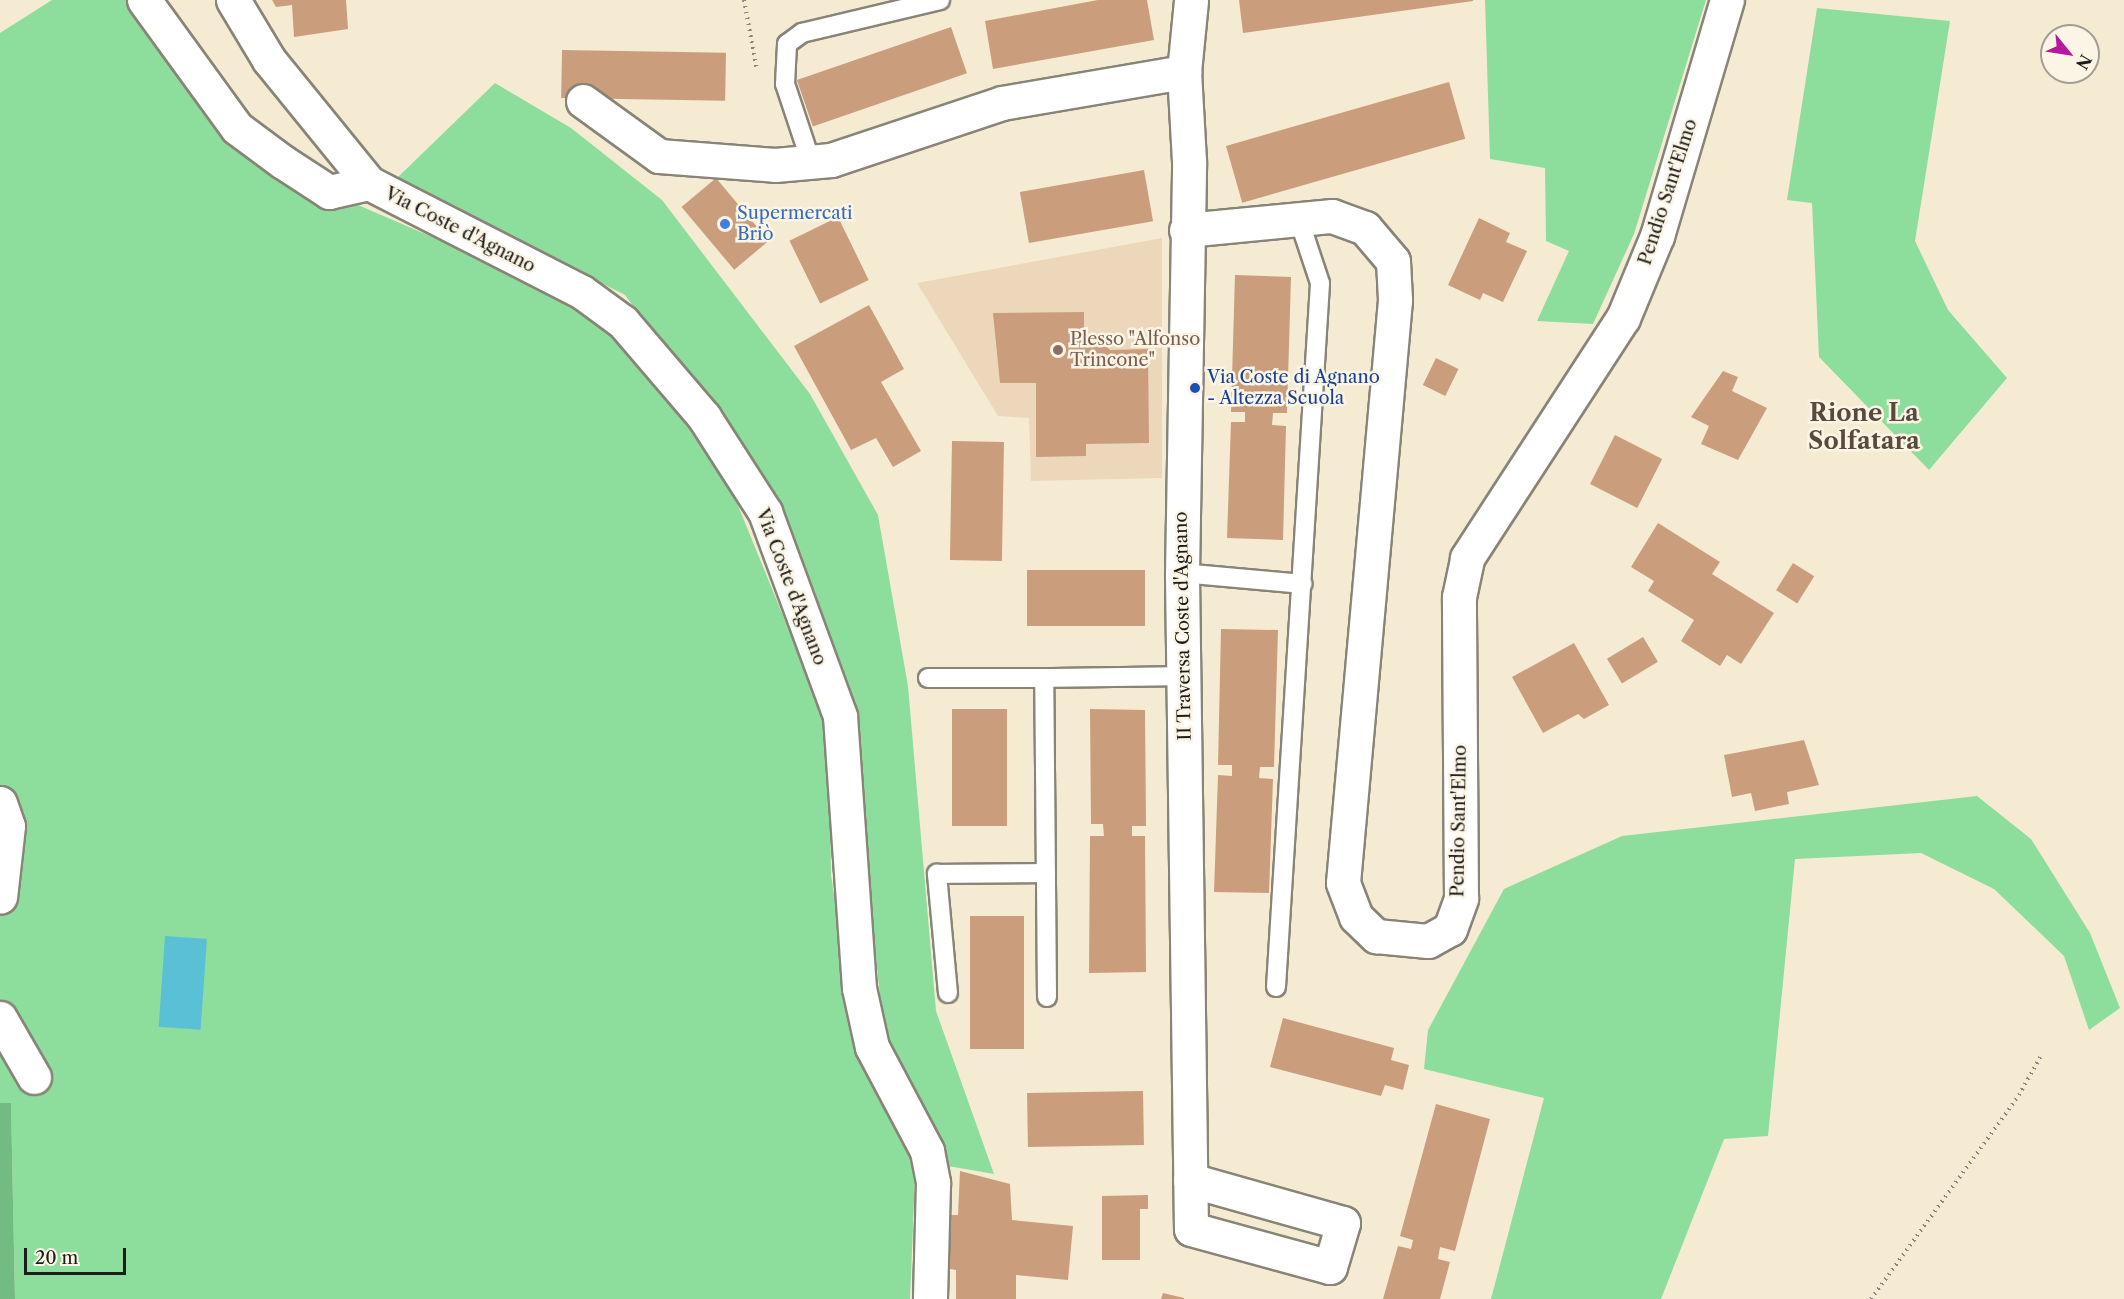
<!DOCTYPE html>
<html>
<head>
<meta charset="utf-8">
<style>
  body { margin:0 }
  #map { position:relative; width:2124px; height:1299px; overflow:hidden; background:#f5ebd2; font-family:"Libre Caslon Text",serif }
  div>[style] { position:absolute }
  .built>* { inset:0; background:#edd7bb }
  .green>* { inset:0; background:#8ddd9d }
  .forest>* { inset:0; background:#72bc84 }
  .water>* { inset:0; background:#59c0d6; transform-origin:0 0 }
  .building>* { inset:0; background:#ca9d7d; transform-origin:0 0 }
  .path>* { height:4px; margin-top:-2px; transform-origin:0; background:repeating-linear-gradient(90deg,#888477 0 1.5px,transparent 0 6px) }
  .roads { filter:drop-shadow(2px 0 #888477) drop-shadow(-2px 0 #888477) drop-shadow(0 2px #888477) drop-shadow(0 -2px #888477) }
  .service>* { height:18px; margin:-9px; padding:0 9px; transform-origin:9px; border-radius:9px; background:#fff }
  .minor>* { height:33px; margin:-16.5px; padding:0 16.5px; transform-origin:16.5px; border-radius:16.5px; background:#fff }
  .dots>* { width:16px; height:16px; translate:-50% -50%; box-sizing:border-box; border:3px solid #fcf5e5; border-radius:50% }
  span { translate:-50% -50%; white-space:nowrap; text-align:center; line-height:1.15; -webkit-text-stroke:5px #fcf5e5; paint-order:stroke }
  .street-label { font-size:18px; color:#1c1c1c }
  .shop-label { font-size:18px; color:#366cbe }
  .left { translate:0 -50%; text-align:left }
  .education-label { font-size:18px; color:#785e54 }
  .transit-label { font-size:18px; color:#164399 }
  .district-label { font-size:24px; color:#59493e; font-weight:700 }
  .north { position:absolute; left:2040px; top:24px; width:60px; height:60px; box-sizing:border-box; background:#fcf5e5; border:2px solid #a29e95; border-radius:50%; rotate:120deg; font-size:16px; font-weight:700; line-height:24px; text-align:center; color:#1c1c1c }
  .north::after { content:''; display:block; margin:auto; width:21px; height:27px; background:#b5179e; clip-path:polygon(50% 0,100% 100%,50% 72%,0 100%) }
  .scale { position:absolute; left:24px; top:1248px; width:102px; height:27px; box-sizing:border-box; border:3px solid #1c1c1c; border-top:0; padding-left:8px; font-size:18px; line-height:21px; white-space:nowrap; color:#1c1c1c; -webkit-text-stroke:4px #fcf5e5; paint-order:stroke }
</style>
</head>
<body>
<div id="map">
  <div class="built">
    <i style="clip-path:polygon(1162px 238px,1162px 478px,1031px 481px,1029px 418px,998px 416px,917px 283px)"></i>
  </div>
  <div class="green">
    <i style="clip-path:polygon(52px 0,127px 0,240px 154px,483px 259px,585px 313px,624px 349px,724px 471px,829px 729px,831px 875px,858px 1049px,916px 1154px,910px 1299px,15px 1299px,11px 1104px,0 1103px,0 33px)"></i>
    <i style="clip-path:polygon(1485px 0,1706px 0,1634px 234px,1593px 324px,1537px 321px,1569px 251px,1546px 241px,1545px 168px,1490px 159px)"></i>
    <i style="clip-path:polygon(1817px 8px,1950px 21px,1915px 241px,1948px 310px,2007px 378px,1929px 470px,1819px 357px,1812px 203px,1787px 200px)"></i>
    <i style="clip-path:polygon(495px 83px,571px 128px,662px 200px,810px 394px,878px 515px,908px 686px,936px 1011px,994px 1174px,948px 1166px,884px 1035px,851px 714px,769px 490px,625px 295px,396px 179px)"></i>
    <i style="clip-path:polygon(1977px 796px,2031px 839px,2090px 933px,2120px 1008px,2089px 1030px,2064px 956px,1994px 889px,1921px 853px,1795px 859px,1768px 1136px,1724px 1139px,1661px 1299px,1491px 1299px,1544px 1098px,1424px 1069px,1428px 1030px,1504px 889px,1622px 836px)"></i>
  </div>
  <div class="forest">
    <i style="clip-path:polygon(0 1103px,11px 1103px,15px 1299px,0 1299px)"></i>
  </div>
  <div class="water">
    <i style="left:165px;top:936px;width:42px;height:91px;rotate:4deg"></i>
  </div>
  <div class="building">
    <i style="clip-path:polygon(272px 0,346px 0,348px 29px,294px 37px,292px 5px,276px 7px)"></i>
    <i style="clip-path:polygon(1098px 0,1147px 0,1154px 40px,993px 69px,985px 21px)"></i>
    <i style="clip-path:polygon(1239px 0,1473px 0,1473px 1px,1243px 33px)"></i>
    <i style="left:951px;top:27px;width:49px;height:163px;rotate:71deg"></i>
    <i style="left:562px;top:50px;width:164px;height:48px;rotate:1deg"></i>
    <i style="left:1449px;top:82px;width:59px;height:232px;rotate:74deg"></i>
    <i style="left:1144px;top:170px;width:52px;height:126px;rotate:80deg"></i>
    <i style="left:716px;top:178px;width:82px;height:45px;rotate:50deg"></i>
    <i style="left:838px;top:217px;width:70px;height:54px;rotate:64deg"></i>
    <i style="clip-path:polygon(1479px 218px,1510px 233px,1506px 242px,1527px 251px,1503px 302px,1483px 293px,1480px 300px,1448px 285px)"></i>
    <i style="clip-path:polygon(1235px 275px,1291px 277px,1287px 413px,1273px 413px,1272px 425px,1286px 426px,1283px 540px,1227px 538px,1231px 422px,1245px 422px,1245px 412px,1231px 412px)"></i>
    <i style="clip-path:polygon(869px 305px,904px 369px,881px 382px,921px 451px,893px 467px,876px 438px,851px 450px,794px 346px)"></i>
    <i style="clip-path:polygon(1084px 312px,1084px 341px,1102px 341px,1110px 350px,1148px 349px,1149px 443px,1086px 444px,1086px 456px,1036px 457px,1036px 383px,1000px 383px,993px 313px)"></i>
    <i style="left:1436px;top:358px;width:25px;height:30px;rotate:26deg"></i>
    <i style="clip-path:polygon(1723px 371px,1738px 377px,1732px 391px,1767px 408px,1738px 460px,1701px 444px,1709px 426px,1691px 417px)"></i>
    <i style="left:1615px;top:435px;width:53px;height:55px;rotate:27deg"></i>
    <i style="left:952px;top:441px;width:52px;height:119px;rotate:1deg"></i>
    <i style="clip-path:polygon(1658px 523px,1720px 562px,1712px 574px,1774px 613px,1741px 664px,1727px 655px,1720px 666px,1681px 641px,1694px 620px,1648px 591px,1654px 581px,1631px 567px)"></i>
    <i style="left:1793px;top:563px;width:25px;height:32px;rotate:32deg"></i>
    <i style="left:1145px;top:570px;width:56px;height:118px;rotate:90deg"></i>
    <i style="clip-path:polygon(1221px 629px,1278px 630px,1274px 767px,1260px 767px,1259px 778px,1273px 779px,1269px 893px,1214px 892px,1218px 775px,1232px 776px,1232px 765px,1218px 765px)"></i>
    <i style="left:1643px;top:637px;width:29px;height:42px;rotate:59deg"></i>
    <i style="clip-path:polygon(1574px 643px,1609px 705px,1584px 719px,1578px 714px,1543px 733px,1512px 677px)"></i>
    <i style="left:952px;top:709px;width:55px;height:117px"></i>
    <i style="clip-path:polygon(1090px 709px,1145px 710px,1146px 826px,1132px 826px,1132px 836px,1145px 836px,1146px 972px,1089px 973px,1090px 836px,1104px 836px,1103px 824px,1091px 824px)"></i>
    <i style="clip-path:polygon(1804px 740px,1819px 785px,1787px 792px,1789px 804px,1755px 811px,1751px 793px,1732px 797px,1724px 755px)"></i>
    <i style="left:1024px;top:916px;width:133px;height:54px;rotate:90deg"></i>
    <i style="clip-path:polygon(1283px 1018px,1394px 1048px,1391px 1060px,1409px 1065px,1403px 1090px,1385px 1085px,1381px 1096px,1270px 1067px)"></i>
    <i style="left:1143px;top:1091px;width:54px;height:116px;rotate:89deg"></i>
    <i style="clip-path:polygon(1436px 1104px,1490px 1119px,1455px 1251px,1440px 1247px,1438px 1259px,1450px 1262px,1440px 1299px,1383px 1299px,1398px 1246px,1411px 1249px,1413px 1240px,1400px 1236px)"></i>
    <i style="clip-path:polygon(960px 1171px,1010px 1184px,1012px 1220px,1073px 1226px,1068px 1280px,1016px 1275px,1016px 1299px,956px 1299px,956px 1270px,944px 1268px,949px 1215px,958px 1215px)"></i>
    <i style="clip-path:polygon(1148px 1195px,1148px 1209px,1140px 1209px,1140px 1260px,1102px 1260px,1102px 1196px)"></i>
    <i style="clip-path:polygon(1163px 1293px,1184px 1298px,1184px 1299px,1161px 1299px)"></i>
  </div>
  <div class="path">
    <i style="left:744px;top:0;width:71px;rotate:79.5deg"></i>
    <i style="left:1871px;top:1299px;width:252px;rotate:-54deg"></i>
    <i style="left:2019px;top:1095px;width:47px;rotate:-60.7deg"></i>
  </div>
  <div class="roads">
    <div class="service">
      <i style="left:811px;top:162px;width:82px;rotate:-108.4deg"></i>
      <i style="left:785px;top:84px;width:40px;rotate:-87.1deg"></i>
      <i style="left:787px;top:44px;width:19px;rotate:-36deg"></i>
      <i style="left:802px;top:33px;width:142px;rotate:-13.4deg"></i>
      <i style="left:1182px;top:573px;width:121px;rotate:5.2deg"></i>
      <i style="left:928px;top:678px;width:116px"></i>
      <i style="left:1276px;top:987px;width:705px;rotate:-86.42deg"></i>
      <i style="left:1320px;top:283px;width:70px;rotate:-108.4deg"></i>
      <i style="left:948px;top:993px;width:120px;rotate:-95.3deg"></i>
      <i style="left:937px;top:874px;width:109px;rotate:-0.5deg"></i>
      <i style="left:1047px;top:997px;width:319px;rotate:-90.5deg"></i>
      <i style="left:1044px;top:678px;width:139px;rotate:-0.8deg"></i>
    </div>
    <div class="minor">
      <i style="left:144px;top:0;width:158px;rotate:54deg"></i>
      <i style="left:237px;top:128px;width:57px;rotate:36.5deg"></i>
      <i style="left:283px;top:162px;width:55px;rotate:33.1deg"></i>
      <i style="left:329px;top:192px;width:41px;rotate:-12.7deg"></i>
      <i style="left:369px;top:183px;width:239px;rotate:27.1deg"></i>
      <i style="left:582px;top:292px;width:51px;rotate:36.2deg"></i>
      <i style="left:623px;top:322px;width:125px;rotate:49.5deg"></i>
      <i style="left:704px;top:417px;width:113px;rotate:57.3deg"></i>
      <i style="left:765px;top:512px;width:217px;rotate:69.8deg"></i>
      <i style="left:840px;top:716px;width:273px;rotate:86deg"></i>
      <i style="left:859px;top:988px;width:60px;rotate:77.6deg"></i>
      <i style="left:872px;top:1047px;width:118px;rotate:62.1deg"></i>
      <i style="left:927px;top:1151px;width:33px;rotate:79deg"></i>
      <i style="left:933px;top:1183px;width:116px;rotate:91.5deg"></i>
      <i style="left:233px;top:0;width:70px;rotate:59deg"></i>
      <i style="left:269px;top:60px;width:159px;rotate:50.9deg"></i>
      <i style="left:583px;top:101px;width:94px;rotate:35.9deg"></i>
      <i style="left:659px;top:156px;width:116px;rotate:4.4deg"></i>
      <i style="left:775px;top:165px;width:56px;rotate:-5.1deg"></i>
      <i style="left:831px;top:160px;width:180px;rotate:-18.4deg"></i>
      <i style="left:1002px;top:103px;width:185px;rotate:-9.7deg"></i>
      <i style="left:1186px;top:230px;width:147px;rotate:-5.5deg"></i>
      <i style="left:1332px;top:216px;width:35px;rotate:20deg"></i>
      <i style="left:1365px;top:228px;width:43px;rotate:49.7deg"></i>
      <i style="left:1393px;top:261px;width:39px;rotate:87deg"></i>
      <i style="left:1395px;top:300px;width:585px;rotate:95.1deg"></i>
      <i style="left:1343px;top:883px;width:36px;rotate:69deg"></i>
      <i style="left:1356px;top:917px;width:28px;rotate:44deg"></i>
      <i style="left:1376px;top:936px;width:52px;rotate:5.5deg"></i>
      <i style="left:1428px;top:941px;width:25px;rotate:-29deg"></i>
      <i style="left:1450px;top:929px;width:33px;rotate:-70deg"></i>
      <i style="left:1461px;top:898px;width:301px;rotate:-90.4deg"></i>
      <i style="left:1459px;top:597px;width:40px;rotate:-78deg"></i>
      <i style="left:1467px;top:558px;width:286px;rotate:-57deg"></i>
      <i style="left:1623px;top:318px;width:89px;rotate:-67.5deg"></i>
      <i style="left:1657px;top:236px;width:246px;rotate:-73.5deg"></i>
      <i style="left:0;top:803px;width:24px;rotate:71deg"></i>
      <i style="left:8px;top:826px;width:71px;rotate:96.4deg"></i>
      <i style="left:0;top:1018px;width:68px;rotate:60deg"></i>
      <i style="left:1190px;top:1180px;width:159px;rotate:15.7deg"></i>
      <i style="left:1343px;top:1223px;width:46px;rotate:106.5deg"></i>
      <i style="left:1330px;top:1267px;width:144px;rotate:-164.7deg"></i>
      <i style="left:1191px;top:1229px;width:656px;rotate:-90.79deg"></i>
      <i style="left:1182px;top:573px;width:412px;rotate:-89deg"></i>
      <i style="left:1189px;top:161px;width:89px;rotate:-93.2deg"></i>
      <i style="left:1184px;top:72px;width:72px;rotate:-84.4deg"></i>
    </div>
  </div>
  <div class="dots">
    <i style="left:725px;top:224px;background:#3f7fe0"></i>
    <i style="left:1058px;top:350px;background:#8d6e63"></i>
    <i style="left:1195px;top:388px;background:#1a4fb4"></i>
  </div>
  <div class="street-label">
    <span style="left:1668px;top:192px;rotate:-72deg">Pendio Sant'Elmo</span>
    <span style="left:460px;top:230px;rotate:27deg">Via Coste d'Agnano</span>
    <span style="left:791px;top:587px;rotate:69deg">Via Coste d'Agnano</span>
    <span style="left:1183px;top:626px;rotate:-91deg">II Traversa Coste d'Agnano</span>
    <span style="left:1459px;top:821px;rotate:-89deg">Pendio Sant'Elmo</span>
  </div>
  <div class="shop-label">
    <span class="left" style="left:737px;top:224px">Supermercati<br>Briò</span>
  </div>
  <div class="education-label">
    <span class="left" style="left:1070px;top:350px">Plesso "Alfonso<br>Trincone"</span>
  </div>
  <div class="transit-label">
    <span class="left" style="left:1207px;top:388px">Via Coste di Agnano<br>- Altezza Scuola</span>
  </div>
  <div class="district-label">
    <span style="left:1864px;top:427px">Rione La<br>Solfatara</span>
  </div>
  <div class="north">N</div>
  <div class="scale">20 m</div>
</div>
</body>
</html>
